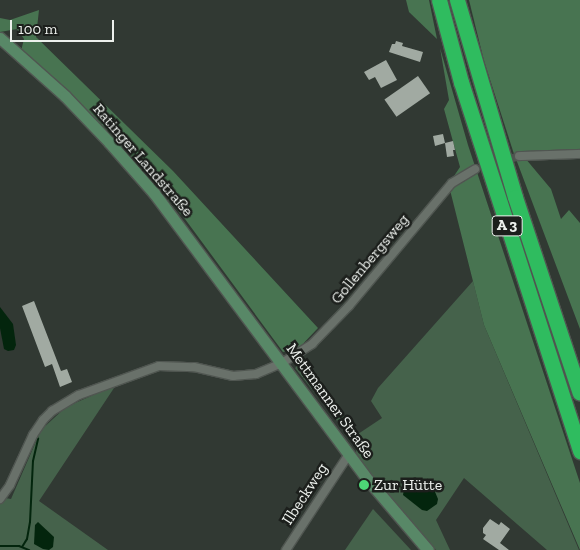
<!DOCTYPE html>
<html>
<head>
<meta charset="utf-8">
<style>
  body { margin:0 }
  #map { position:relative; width:580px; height:550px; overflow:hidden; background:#313933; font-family:"Zilla Slab",serif }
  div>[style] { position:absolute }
  .green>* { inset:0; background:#45624b }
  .forest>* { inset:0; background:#487451 }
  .water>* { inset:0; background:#03250d }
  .stream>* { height:2px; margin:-1px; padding:0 1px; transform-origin:1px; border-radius:1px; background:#03250d }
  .building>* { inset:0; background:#a1aaa2; transform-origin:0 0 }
  .street-tunnel>* { height:8px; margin-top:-4px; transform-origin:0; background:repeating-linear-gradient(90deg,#4d554f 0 8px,transparent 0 12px) }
  .roads { filter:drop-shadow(1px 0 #505651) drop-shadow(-1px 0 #505651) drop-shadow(0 1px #505651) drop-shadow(0 -1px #505651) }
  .street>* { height:8px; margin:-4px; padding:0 4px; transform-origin:4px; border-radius:4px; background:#69716a }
  .secondary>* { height:11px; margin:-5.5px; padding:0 5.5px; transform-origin:5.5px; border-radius:5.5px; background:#588867 }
  .highway>* { height:15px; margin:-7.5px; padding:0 7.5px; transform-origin:7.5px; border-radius:7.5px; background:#2fbc5f }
  .dots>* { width:14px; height:14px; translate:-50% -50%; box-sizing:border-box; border:2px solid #1c1f1c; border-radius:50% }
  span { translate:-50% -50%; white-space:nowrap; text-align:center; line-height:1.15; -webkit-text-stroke:5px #1c1f1c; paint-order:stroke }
  .shield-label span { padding:1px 4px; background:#1c1f1c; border:1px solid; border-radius:4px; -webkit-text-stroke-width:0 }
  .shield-label { font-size:15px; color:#edf1ed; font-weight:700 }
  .street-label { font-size:16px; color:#edf1ed }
  .poi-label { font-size:16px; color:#edf1ed }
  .left { translate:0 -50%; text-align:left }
  .scale { position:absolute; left:10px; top:20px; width:104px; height:22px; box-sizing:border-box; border:2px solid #edf1ed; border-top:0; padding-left:6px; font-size:15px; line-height:18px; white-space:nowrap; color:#edf1ed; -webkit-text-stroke:4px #1c1f1c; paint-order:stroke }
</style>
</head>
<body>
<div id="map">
  <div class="green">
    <i style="clip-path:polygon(473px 281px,484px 325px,579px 550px,547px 550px,464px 478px,436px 520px,450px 550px,436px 550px,391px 501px,356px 453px,357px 446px,295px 368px,301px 362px,358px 434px,382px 418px,371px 401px,378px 388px)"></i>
    <i style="clip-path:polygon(116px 385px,39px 501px,108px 550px,0 550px,0 497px,11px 499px,41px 430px,66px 407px)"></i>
    <i style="clip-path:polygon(373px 509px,411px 550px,345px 550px)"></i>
  </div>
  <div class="forest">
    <i style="clip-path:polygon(406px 0,429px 0,437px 39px,409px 12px)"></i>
    <i style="clip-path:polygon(469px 0,580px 0,580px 151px,514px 154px,484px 61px)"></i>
    <i style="clip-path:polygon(39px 10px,36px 37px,173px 171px,318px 328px,299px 348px,283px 352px,185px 219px,95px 118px,21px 51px,24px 39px,17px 29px,0 32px,0 18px,10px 20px)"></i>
    <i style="clip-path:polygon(440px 48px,468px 145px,580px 483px,580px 550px,484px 325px,450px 190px,460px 183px,454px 176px,460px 167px,444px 109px,449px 100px)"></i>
    <i style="clip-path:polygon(525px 158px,551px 189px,561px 219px,569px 210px,580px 223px,580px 329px,516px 159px)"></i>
  </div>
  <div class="water">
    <i style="clip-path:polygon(0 307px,13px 324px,16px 345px,14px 350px,8px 351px,4px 349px,0 328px)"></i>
    <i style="clip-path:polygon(424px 480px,433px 487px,438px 499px,437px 504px,427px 511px,422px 510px,403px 495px,404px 489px)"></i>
    <i style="clip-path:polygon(38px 522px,54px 537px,53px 547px,49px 550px,43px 549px,34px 544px,35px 525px)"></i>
  </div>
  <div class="stream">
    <i style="left:0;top:546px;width:19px"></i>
    <i style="left:19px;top:546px;width:11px;rotate:22deg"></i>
    <i style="left:22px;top:547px;width:9px;rotate:-58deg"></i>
    <i style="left:27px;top:539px;width:17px;rotate:-80deg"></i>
    <i style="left:30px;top:522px;width:61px;rotate:-87.2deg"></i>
    <i style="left:33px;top:461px;width:23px;rotate:-77deg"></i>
  </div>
  <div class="building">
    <i style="clip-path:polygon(396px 41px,403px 43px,402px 46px,423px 52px,420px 62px,389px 52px,392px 44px,395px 44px)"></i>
    <i style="clip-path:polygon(386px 60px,397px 80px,381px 88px,375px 77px,369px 80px,364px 72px)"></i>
    <i style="left:418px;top:76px;width:21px;height:41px;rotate:55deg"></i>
    <i style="clip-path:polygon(443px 134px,445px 143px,453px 141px,455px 150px,453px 150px,454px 156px,447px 157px,445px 143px,435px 146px,433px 136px)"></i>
    <i style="clip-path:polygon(34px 301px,61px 371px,67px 369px,72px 382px,60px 387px,52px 364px,45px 367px,22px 306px)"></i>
    <i style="clip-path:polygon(490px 519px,499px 525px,501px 522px,510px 529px,500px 543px,509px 550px,499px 550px,483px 539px,486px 535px,483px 533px,483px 528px)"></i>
  </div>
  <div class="street-tunnel">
    <i style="left:485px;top:166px;width:35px;rotate:-16deg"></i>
  </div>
  <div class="roads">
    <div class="street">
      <i style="left:519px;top:156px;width:61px;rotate:-1.9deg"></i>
      <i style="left:0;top:499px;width:17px;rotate:-54deg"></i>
      <i style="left:10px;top:485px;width:55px;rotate:-65.3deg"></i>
      <i style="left:33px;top:435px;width:18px;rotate:-56deg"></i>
      <i style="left:43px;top:420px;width:13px;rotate:-45deg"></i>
      <i style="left:52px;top:411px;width:31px;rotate:-31deg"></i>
      <i style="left:79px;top:395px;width:85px;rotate:-19.9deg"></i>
      <i style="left:159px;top:366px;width:35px;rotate:2deg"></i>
      <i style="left:194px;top:367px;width:40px;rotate:13deg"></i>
      <i style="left:233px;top:376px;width:23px;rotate:-5deg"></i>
      <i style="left:256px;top:374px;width:28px;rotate:-23deg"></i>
      <i style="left:282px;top:363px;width:36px;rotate:-32deg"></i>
      <i style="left:312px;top:344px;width:53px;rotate:-45.8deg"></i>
      <i style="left:349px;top:306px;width:160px;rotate:-50.1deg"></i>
      <i style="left:452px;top:183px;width:27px;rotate:-31deg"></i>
      <i style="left:286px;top:550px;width:115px;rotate:-56.7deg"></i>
    </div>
    <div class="secondary">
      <i style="left:0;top:38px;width:87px;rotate:41.7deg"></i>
      <i style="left:65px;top:96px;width:64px;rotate:46.3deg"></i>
      <i style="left:109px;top:142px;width:68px;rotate:48.6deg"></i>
      <i style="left:154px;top:193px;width:359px;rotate:53.3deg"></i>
      <i style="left:369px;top:481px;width:91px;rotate:49.5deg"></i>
    </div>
    <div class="highway">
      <i style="left:439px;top:0;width:85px;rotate:75deg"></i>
      <i style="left:461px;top:82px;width:388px;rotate:72.1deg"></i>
      <i style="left:457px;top:0;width:205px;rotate:73.6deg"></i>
      <i style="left:515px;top:197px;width:206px;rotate:71.7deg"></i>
    </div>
  </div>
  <div class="dots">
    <i style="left:364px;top:485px;background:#4dd676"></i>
  </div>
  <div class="shield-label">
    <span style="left:507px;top:226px">A 3</span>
  </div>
  <div class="street-label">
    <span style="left:143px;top:160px;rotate:49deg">Ratinger Landstraße</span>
    <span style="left:370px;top:259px;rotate:-50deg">Gollenbergsweg</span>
    <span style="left:330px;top:401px;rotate:54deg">Mettmanner Straße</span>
    <span style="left:305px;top:494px;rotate:-57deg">Ilbeckweg</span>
  </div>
  <div class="poi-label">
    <span class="left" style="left:374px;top:485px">Zur Hütte</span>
  </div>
  <div class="scale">100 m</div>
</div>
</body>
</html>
